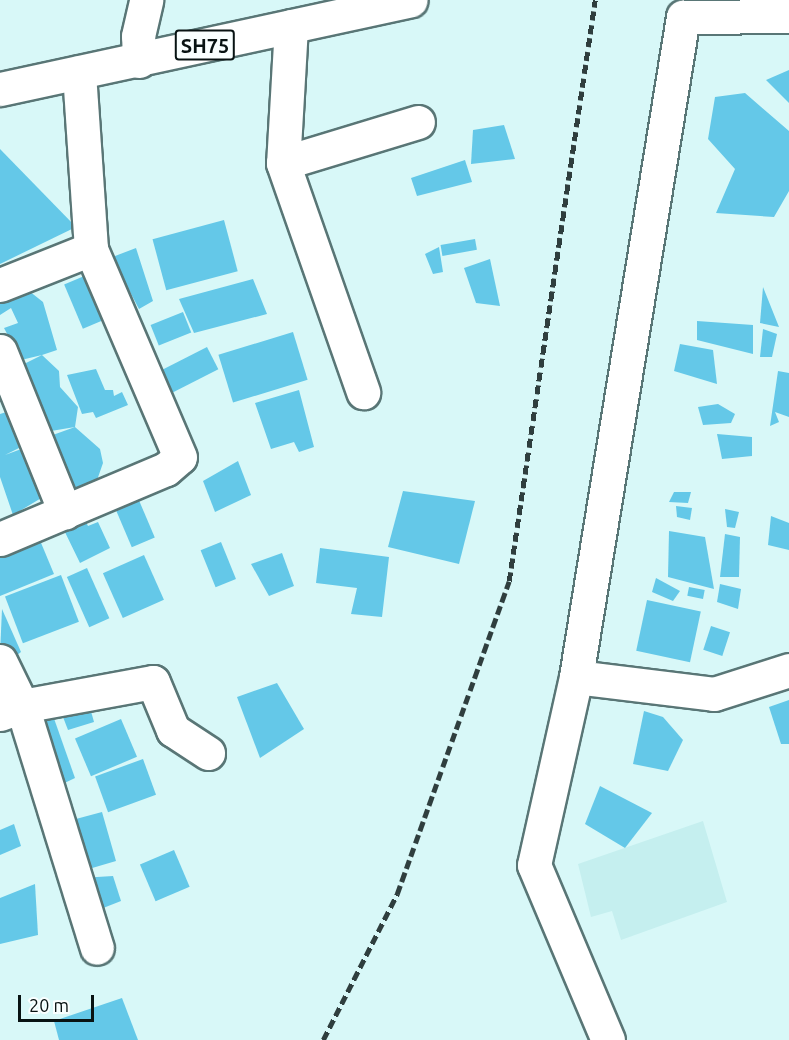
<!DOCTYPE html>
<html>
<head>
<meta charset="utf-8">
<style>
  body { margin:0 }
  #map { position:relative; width:789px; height:1040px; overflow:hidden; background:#d8f8f8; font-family:Ubuntu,sans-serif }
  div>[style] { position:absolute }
  .built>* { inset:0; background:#c5efef }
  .building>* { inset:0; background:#64c8e8; transform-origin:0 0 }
  .roads { filter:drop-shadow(2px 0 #597676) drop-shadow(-2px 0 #597676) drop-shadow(0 2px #597676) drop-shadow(0 -2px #597676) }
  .minor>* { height:33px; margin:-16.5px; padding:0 16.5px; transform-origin:16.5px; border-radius:16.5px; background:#fff }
  .major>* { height:33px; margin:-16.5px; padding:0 16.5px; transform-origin:16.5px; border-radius:16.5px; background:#fff }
  .rail>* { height:4.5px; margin-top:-2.25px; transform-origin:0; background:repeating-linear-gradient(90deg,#2f3e3e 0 9px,transparent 0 13.5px) }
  span { translate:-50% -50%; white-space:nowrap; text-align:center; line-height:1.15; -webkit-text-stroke:6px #f9ffff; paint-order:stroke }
  .shield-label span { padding:2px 4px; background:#f9ffff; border:2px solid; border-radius:4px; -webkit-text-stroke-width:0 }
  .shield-label { font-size:20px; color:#081313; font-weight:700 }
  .scale { position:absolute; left:18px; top:995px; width:76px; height:27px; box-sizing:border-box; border:3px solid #081313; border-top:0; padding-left:8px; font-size:18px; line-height:21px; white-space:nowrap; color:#081313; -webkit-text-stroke:4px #f9ffff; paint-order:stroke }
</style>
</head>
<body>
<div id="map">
  <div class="built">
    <i style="clip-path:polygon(703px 821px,727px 902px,621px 940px,612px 911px,591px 917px,578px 864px)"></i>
  </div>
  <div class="building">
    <i style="clip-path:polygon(789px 70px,789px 103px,766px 80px)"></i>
    <i style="clip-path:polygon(745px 93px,789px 131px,789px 191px,774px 217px,716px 213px,735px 169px,708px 139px,715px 97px)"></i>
    <i style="clip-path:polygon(504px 125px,515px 159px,471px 164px,473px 130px)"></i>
    <i style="clip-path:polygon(0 149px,76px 227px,0 264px)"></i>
    <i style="clip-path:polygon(465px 160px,472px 182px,417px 196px,411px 178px)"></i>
    <i style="left:224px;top:220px;width:53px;height:74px;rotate:75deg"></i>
    <i style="left:475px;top:239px;width:11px;height:35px;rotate:80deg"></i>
    <i style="clip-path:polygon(439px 247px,443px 272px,433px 274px,425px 254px)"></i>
    <i style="clip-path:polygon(136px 248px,153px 301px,139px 309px,129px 290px,116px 295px,102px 261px)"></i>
    <i style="clip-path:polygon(490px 259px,500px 306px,476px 303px,464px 268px)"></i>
    <i style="left:89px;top:274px;width:48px;height:27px;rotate:67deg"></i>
    <i style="clip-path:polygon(253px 279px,267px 314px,194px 333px,179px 299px)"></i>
    <i style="clip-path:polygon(24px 287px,43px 302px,57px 350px,42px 355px,59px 371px,60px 387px,78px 407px,75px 427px,100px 449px,103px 463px,95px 486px,72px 493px,50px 436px,75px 427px,51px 431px,30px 399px,18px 367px,42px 355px,21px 360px,4px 328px,18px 323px,11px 308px,0 315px,0 295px)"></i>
    <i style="clip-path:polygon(763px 287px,779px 327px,760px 323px)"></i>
    <i style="left:183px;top:312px;width:22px;height:35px;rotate:68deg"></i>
    <i style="clip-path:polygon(697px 321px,753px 325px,753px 354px,697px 340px)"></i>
    <i style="clip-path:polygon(763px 329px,777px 334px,772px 357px,760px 357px)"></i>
    <i style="left:293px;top:332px;width:50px;height:78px;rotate:73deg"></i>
    <i style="clip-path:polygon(680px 344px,713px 350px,717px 384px,674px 371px)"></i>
    <i style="left:207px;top:347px;width:25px;height:54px;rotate:63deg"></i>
    <i style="clip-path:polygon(96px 369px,105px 390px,113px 390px,114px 396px,122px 392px,128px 405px,96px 418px,93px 412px,82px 414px,67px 375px)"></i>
    <i style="clip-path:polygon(778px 371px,789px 373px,789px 417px,775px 412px,779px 422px,770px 426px)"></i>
    <i style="clip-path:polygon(299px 390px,314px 447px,299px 452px,294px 442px,271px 449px,255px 403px)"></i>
    <i style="clip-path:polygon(718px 404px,735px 414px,731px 423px,703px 425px,698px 407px)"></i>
    <i style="clip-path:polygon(13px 410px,23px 446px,5px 455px,24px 448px,43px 497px,13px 515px,0 477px,0 414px)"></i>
    <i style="clip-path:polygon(717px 434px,752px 437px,752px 456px,722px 459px)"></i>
    <i style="clip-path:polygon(238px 461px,251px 495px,215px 512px,203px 481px)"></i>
    <i style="clip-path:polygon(403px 491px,475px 501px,459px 564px,388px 547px)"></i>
    <i style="clip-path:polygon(674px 492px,691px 492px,688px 503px,669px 502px)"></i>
    <i style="left:138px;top:498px;width:43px;height:25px;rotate:67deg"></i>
    <i style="clip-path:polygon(676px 506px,692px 508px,690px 520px,677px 517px)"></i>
    <i style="clip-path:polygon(725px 509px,739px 512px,735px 528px,727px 527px)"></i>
    <i style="clip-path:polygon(82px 514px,88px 526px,98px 522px,110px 548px,80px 563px,61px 524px)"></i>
    <i style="clip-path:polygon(771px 516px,789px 523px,789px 550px,768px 545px)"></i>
    <i style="clip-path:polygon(669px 531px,705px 537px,714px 589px,668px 577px)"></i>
    <i style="clip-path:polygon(725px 534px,740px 537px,739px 577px,720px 577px)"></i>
    <i style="clip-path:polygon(39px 538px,54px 574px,0 596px,0 555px)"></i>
    <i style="left:221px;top:542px;width:40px;height:22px;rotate:68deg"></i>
    <i style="clip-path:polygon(320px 548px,389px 557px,382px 617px,351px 614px,357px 588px,316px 583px)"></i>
    <i style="clip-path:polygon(282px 553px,294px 586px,269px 596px,251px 564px)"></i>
    <i style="left:144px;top:555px;width:49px;height:45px;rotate:66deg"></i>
    <i style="left:87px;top:568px;width:55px;height:22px;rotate:66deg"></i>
    <i style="left:61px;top:575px;width:50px;height:60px;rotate:69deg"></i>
    <i style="clip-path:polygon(656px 578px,680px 591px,673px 601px,652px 592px)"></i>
    <i style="clip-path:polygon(720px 584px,741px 589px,738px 609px,717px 602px)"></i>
    <i style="left:689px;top:587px;width:16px;height:9px;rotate:11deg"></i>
    <i style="left:647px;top:600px;width:55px;height:52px;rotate:12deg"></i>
    <i style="clip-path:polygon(2px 609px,21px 652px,12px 659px,0 654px)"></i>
    <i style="left:711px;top:626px;width:20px;height:25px;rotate:18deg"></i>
    <i style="clip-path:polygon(277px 683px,304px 729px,260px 758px,237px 697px)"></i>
    <i style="clip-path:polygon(87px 697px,94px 722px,68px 730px,58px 704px)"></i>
    <i style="clip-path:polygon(789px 700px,789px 744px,781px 744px,769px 707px)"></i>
    <i style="clip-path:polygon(51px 710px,75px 778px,52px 789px,31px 717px)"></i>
    <i style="clip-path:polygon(644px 711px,663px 717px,683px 740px,668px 771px,633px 764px)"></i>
    <i style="left:121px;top:719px;width:41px;height:50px;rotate:67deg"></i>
    <i style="left:143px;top:759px;width:38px;height:51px;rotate:70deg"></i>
    <i style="clip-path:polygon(600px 786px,652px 813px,625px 848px,585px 824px)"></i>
    <i style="clip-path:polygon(102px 812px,116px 861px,82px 871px,61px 823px)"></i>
    <i style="clip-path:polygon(14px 824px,21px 846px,0 855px,0 830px)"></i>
    <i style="left:174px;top:850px;width:40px;height:37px;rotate:67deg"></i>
    <i style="clip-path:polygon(113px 876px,121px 901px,93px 912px,81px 878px)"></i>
    <i style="clip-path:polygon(35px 884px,38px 935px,0 944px,0 898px)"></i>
    <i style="clip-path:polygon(122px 998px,138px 1040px,59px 1040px,54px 1021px)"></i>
  </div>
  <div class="roads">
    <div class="minor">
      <i style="left:291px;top:26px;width:137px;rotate:93.3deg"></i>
      <i style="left:283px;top:163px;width:141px;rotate:-16.9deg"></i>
      <i style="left:139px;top:61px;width:25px;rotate:-92deg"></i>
      <i style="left:138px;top:36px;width:37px;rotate:-77deg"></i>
      <i style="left:283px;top:163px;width:243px;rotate:70.7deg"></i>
      <i style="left:0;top:285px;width:98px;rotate:-21.6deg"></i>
      <i style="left:0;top:351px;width:174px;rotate:68deg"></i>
      <i style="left:0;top:539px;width:180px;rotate:-22.9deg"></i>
      <i style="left:166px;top:469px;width:18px;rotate:-41deg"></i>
      <i style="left:180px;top:457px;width:226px;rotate:-113.2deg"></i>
      <i style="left:91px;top:249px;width:177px;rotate:-93.9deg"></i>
      <i style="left:0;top:661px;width:50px;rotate:63.9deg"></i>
      <i style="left:22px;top:706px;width:133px;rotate:-10.4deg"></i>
      <i style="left:153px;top:682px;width:52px;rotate:67.4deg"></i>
      <i style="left:173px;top:730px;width:42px;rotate:33.3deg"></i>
      <i style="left:576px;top:677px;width:139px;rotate:7deg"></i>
      <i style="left:714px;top:694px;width:79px;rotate:-17.7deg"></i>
      <i style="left:0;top:714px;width:23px;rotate:-20deg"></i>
      <i style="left:22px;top:706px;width:253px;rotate:72.8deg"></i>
      <i style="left:608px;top:1040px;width:190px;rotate:-112.9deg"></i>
      <i style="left:534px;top:865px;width:193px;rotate:-77.4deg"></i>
      <i style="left:576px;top:677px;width:669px;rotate:-80.79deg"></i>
      <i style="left:683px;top:17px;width:106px;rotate:-0.5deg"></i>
    </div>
    <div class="major">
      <i style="left:0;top:89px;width:420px;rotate:-12.2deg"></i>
    </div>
  </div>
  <div class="rail">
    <i style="left:323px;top:1040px;width:164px;rotate:-63.1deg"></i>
    <i style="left:397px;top:894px;width:332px;rotate:-70.3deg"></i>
    <i style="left:509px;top:581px;width:587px;rotate:-81.58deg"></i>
  </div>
  <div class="shield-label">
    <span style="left:205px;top:45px">SH75</span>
  </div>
  <div class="scale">20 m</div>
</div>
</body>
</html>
